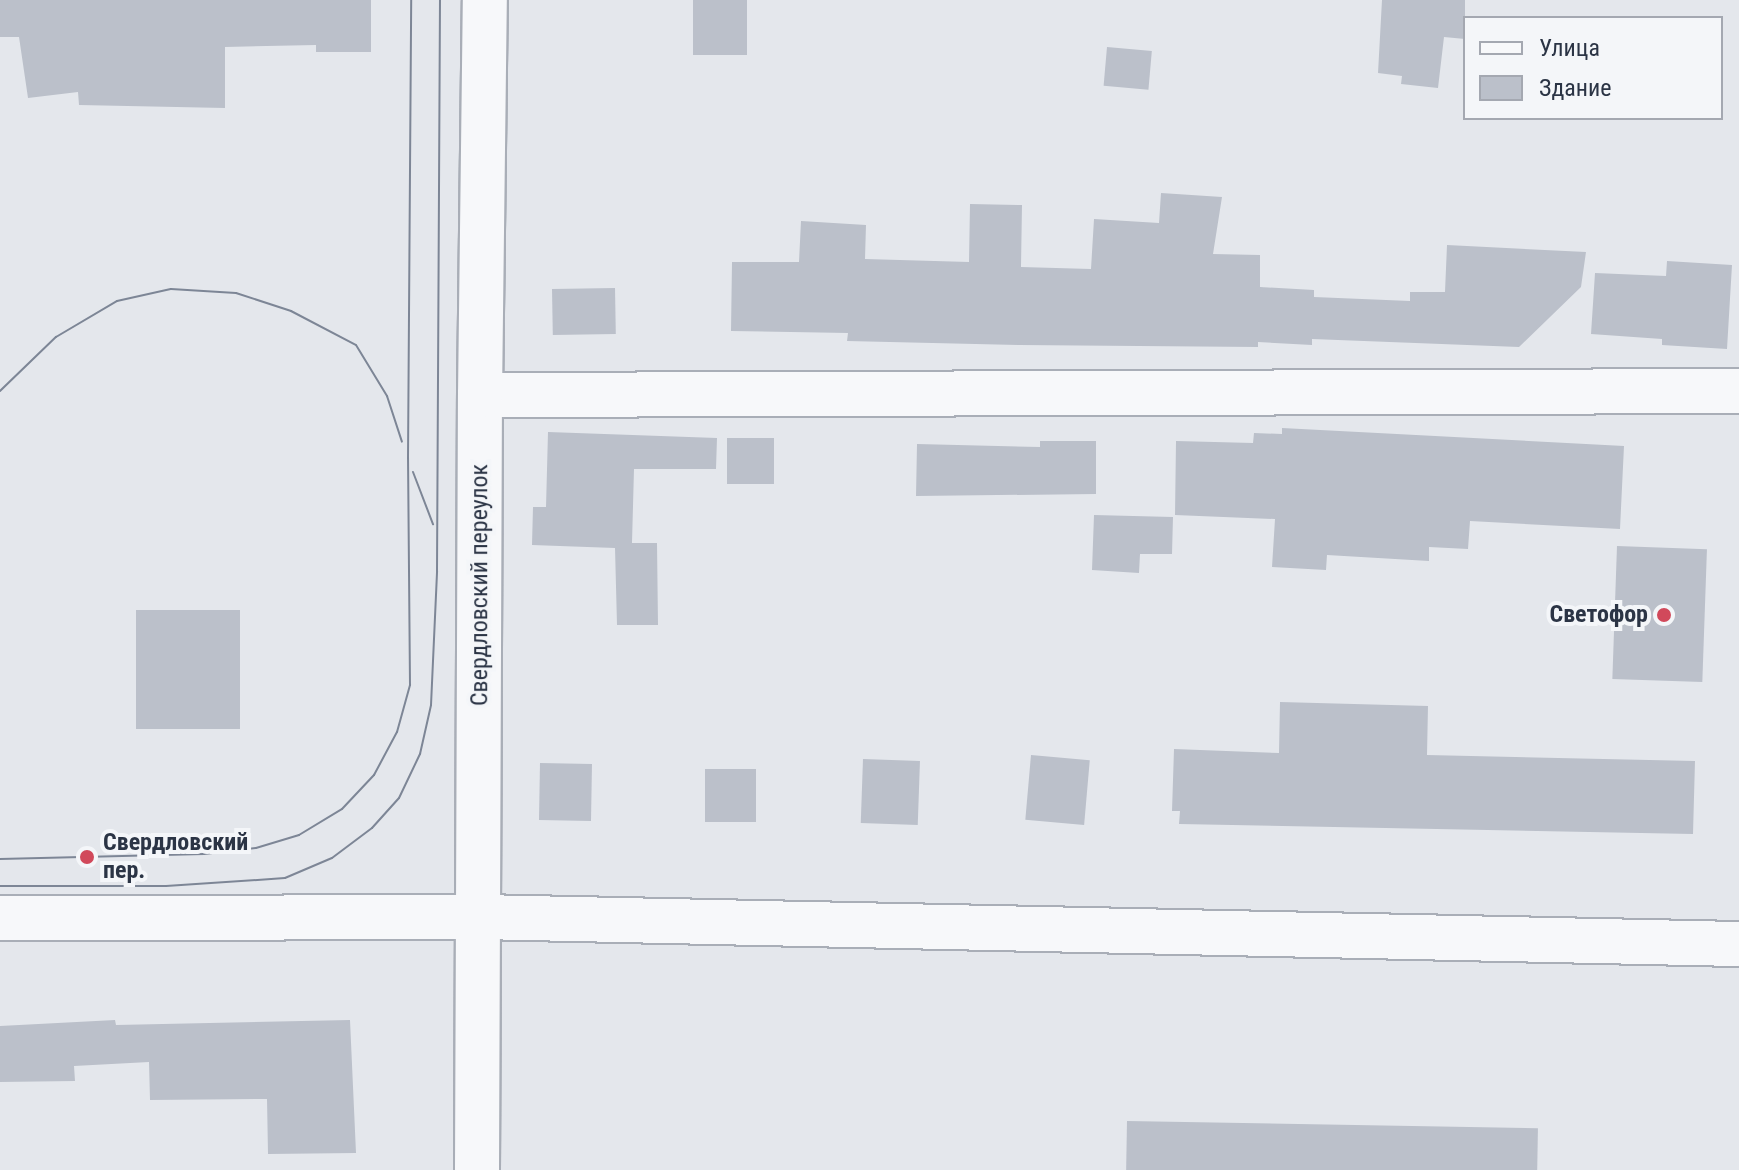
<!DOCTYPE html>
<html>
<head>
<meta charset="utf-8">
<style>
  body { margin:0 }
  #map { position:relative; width:1739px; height:1170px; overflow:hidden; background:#e4e7ec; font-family:"Roboto Condensed",sans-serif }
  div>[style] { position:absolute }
  .building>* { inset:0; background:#bbc0ca; transform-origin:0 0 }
  .roads { filter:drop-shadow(2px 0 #a9aeb7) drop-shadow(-2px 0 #a9aeb7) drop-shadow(0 2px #a9aeb7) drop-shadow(0 -2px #a9aeb7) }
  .minor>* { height:44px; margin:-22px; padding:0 22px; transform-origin:22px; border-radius:22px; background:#f7f8fa }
  .tram>* { height:2px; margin:-1px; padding:0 1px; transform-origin:1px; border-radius:1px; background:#7d8696 }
  .dots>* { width:22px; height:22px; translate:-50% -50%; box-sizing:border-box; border:4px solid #f4f6f9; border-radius:50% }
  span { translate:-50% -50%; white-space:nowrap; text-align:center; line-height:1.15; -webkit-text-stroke:8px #f4f6f9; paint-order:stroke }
  .street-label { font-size:24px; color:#2b3445 }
  .poi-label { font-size:24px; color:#2b3445; font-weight:700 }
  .right { translate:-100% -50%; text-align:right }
  .left { translate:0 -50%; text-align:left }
  .legend { position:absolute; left:1463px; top:16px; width:260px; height:104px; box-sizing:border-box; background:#f4f6f9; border:2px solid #a4a8b1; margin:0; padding:10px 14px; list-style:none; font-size:24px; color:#2b3445 }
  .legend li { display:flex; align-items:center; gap:16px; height:40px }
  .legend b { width:40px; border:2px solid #a4a8b1 }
</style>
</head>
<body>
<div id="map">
  <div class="building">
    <i style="clip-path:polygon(0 0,371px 0,371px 52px,316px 52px,316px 45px,225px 47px,225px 108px,79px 105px,78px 92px,28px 98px,19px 37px,0 37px)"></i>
    <i style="left:693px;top:0;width:54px;height:55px"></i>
    <i style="clip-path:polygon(1382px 0,1465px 0,1465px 39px,1444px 37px,1438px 88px,1401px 84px,1402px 76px,1378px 73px)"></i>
    <i style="left:1107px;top:47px;width:45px;height:39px;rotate:5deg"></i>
    <i style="clip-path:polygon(1161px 193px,1222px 197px,1213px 254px,1260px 255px,1260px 287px,1314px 290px,1314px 297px,1410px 301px,1410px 292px,1445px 292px,1447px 245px,1586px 252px,1581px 287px,1519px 347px,1312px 339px,1312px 345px,1258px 342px,1258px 347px,1019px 345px,847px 341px,848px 333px,731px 331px,732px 262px,799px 262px,801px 221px,866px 225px,865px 259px,969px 262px,970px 204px,1022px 205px,1021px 267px,1091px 269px,1094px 219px,1159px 223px)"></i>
    <i style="clip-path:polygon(1667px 261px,1732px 265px,1727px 349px,1662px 345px,1662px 339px,1591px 334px,1595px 273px,1666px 276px)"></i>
    <i style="left:615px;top:288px;width:46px;height:63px;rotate:89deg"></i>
    <i style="clip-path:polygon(1282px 428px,1624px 446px,1620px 529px,1470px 521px,1468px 549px,1429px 547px,1429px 561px,1327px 555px,1326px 570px,1272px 567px,1275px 519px,1175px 515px,1176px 441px,1253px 443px,1254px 433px,1282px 434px)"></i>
    <i style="clip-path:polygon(548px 432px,717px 438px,716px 469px,634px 469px,632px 543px,657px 543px,658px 625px,617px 625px,615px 548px,532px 545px,533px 507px,546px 507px)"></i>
    <i style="left:727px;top:438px;width:47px;height:46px"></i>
    <i style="clip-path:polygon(1040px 441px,1096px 441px,1096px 494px,916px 496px,917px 444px,1040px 447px)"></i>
    <i style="clip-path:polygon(1094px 515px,1173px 517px,1172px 554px,1140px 554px,1139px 573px,1092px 570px)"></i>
    <i style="left:1617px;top:546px;width:90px;height:133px;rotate:2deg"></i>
    <i style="left:240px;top:610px;width:119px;height:104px;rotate:90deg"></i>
    <i style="clip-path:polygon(1280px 702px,1428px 706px,1427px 755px,1695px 761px,1693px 834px,1179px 824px,1180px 811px,1172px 811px,1174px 749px,1279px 753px)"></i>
    <i style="left:1031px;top:755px;width:59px;height:65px;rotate:5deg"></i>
    <i style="left:863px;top:759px;width:57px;height:64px;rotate:2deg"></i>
    <i style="left:540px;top:763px;width:52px;height:57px;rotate:1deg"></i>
    <i style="left:705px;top:769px;width:51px;height:53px"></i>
    <i style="clip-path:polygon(115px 1020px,116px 1025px,350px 1020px,356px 1153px,268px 1154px,267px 1099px,150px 1100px,149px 1062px,74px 1066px,75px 1081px,0 1082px,0 1026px)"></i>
    <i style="left:1127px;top:1121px;width:411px;height:49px;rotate:1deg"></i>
  </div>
  <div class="roads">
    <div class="minor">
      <i style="left:480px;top:395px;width:1259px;rotate:-0.18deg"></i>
      <i style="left:0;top:918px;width:480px;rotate:-0.1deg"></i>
      <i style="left:480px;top:917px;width:1259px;rotate:1.23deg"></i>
      <i style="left:477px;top:1170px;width:775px;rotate:-89.78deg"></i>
      <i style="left:480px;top:395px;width:395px;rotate:-89.3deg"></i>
    </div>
  </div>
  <div class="tram">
    <i style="left:0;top:391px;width:78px;rotate:-44deg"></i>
    <i style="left:56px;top:337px;width:71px;rotate:-30.5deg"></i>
    <i style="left:117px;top:301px;width:55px;rotate:-12.5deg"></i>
    <i style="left:171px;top:289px;width:65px;rotate:3.5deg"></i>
    <i style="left:236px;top:293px;width:58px;rotate:18.1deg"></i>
    <i style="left:291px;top:311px;width:73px;rotate:27.6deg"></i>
    <i style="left:356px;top:345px;width:60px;rotate:58.7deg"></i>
    <i style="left:387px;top:396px;width:48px;rotate:71.9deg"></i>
    <i style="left:413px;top:472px;width:56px;rotate:69deg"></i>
    <i style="left:0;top:859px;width:204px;rotate:-1.4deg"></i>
    <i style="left:204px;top:854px;width:52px;rotate:-6.6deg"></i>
    <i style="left:256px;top:848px;width:45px;rotate:-16.8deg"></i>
    <i style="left:299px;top:835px;width:50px;rotate:-31.2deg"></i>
    <i style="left:342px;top:809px;width:47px;rotate:-46.7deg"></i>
    <i style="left:374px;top:775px;width:49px;rotate:-61.9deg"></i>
    <i style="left:397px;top:732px;width:49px;rotate:-74.5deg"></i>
    <i style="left:410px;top:685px;width:227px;rotate:-90.5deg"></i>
    <i style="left:408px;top:458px;width:458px;rotate:-89.6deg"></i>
    <i style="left:0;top:886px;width:166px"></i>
    <i style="left:166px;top:886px;width:119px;rotate:-3.8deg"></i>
    <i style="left:285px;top:878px;width:51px;rotate:-23.1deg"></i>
    <i style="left:332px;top:858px;width:50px;rotate:-36.9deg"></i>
    <i style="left:372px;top:828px;width:40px;rotate:-48deg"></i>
    <i style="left:399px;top:798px;width:49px;rotate:-64.5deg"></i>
    <i style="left:420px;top:754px;width:50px;rotate:-77.3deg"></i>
    <i style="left:431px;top:705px;width:134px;rotate:-87.4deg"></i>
    <i style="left:437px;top:571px;width:571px;rotate:-89.7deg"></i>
  </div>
  <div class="dots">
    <i style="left:1664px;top:615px;background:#d1495b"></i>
    <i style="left:87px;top:857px;background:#d1495b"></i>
  </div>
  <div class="street-label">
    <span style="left:480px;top:585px;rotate:-90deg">Свердловский переулок</span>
  </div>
  <div class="poi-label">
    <span class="right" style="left:1648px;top:615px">Светофор</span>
    <span class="left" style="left:103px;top:857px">Свердловский<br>пер.</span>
  </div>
  <ul class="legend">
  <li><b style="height:10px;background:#f7f8fa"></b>Улица</li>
  <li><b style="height:22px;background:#bbc0ca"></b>Здание</li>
  </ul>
</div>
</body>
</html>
